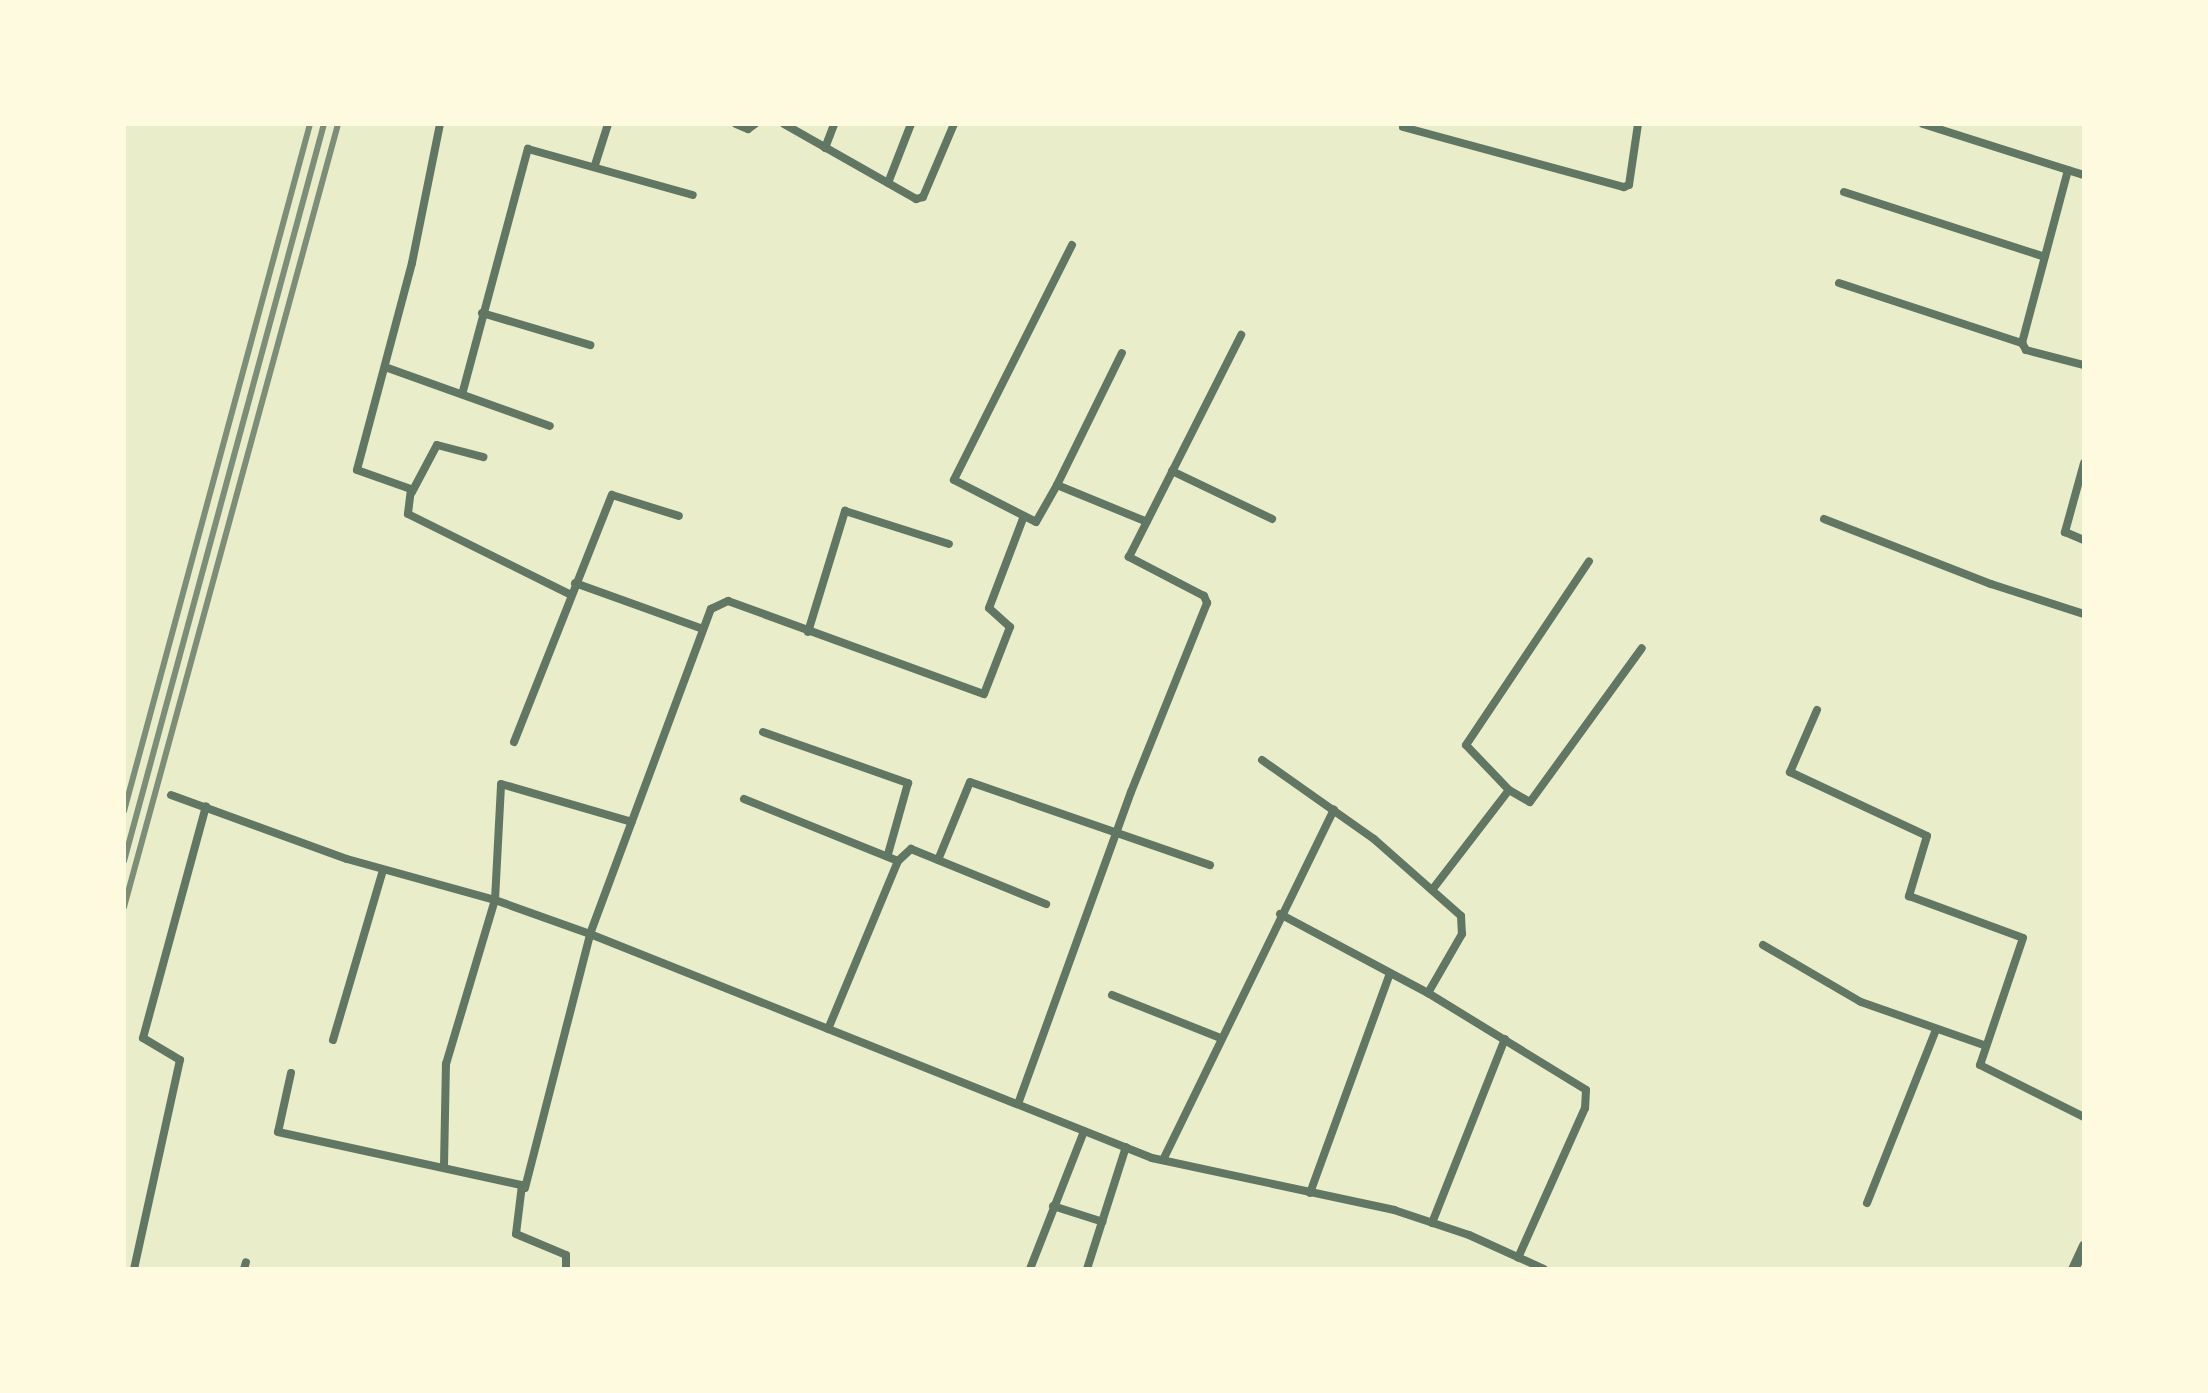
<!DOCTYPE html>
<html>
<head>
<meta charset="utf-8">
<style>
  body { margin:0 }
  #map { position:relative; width:2208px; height:1393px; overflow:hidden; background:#e9edc9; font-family:"DM Sans",sans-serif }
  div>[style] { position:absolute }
  .minor>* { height:8px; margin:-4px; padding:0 4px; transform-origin:4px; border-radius:4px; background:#617663 }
  .tertiary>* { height:11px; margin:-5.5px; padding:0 5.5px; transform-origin:5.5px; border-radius:5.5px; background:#617663 }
  .rail>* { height:6px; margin:-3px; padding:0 3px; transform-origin:3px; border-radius:3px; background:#7c8e77 }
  span { translate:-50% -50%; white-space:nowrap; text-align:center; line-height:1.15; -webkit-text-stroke:7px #fefae0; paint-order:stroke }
  .frame { position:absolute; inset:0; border:126px solid #fefae0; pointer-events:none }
</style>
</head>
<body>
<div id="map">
  <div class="minor">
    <i style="left:440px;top:124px;width:142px;rotate:101.4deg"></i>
    <i style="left:412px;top:263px;width:214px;rotate:104.9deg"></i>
    <i style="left:357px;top:470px;width:57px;rotate:19.4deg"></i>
    <i style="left:411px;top:489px;width:25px;rotate:97deg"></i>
    <i style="left:408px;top:514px;width:182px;rotate:26.4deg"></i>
    <i style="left:736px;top:124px;width:13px;rotate:23deg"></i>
    <i style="left:748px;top:129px;width:9px;rotate:-36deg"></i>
    <i style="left:784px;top:124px;width:152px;rotate:29.6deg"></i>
    <i style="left:916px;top:199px;width:7px;rotate:-16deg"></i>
    <i style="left:923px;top:197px;width:79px;rotate:-67deg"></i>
    <i style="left:1923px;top:124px;width:169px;rotate:17.6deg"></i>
    <i style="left:1403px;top:127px;width:229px;rotate:15.2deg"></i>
    <i style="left:1624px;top:187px;width:5px;rotate:-22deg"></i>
    <i style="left:1629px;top:185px;width:62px;rotate:-81.6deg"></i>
    <i style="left:825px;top:148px;width:26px;rotate:-69deg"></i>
    <i style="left:595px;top:165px;width:43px;rotate:-72.4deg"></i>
    <i style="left:2068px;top:170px;width:179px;rotate:104.9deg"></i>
    <i style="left:2022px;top:343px;width:8px;rotate:60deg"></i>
    <i style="left:2026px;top:350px;width:60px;rotate:14.5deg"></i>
    <i style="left:888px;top:183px;width:63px;rotate:-68.7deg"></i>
    <i style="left:1844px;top:192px;width:211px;rotate:17.9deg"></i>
    <i style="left:1072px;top:245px;width:263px;rotate:116.7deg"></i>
    <i style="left:954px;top:480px;width:92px;rotate:27.1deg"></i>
    <i style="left:1036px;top:522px;width:43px;rotate:-60.4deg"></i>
    <i style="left:1057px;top:485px;width:97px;rotate:22.3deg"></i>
    <i style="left:1839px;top:283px;width:193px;rotate:18.2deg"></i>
    <i style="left:482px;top:313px;width:113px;rotate:16.5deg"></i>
    <i style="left:385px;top:367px;width:175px;rotate:19.7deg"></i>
    <i style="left:463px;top:391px;width:251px;rotate:-75deg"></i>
    <i style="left:528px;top:149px;width:171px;rotate:15.6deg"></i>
    <i style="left:2084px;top:463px;width:72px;rotate:105.4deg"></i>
    <i style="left:2065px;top:532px;width:21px;rotate:23deg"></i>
    <i style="left:1172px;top:471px;width:111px;rotate:25.6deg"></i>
    <i style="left:1057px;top:485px;width:147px;rotate:-63.8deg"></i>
    <i style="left:412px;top:492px;width:53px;rotate:-62deg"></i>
    <i style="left:437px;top:445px;width:48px;rotate:14.6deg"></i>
    <i style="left:1824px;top:519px;width:179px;rotate:21.3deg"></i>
    <i style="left:1991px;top:584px;width:98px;rotate:17.9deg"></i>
    <i style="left:575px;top:583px;width:136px;rotate:19.8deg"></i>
    <i style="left:808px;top:632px;width:127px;rotate:-73deg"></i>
    <i style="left:845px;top:511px;width:109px;rotate:17.6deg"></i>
    <i style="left:1817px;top:710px;width:68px;rotate:113.5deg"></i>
    <i style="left:1790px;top:772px;width:151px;rotate:25deg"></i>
    <i style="left:1927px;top:836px;width:63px;rotate:106.7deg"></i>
    <i style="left:1909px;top:896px;width:121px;rotate:20.2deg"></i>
    <i style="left:2023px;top:938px;width:134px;rotate:108.7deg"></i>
    <i style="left:1980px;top:1065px;width:116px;rotate:26.6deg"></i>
    <i style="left:763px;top:732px;width:154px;rotate:19.4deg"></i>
    <i style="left:908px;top:783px;width:74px;rotate:105.7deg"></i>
    <i style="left:514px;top:742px;width:266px;rotate:-68.4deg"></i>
    <i style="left:612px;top:495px;width:70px;rotate:17.4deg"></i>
    <i style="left:1262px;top:760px;width:137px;rotate:35.2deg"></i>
    <i style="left:1374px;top:839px;width:116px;rotate:41.5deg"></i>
    <i style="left:1461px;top:916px;width:18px;rotate:87deg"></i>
    <i style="left:1462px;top:934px;width:68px;rotate:120deg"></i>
    <i style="left:1509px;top:790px;width:24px;rotate:30deg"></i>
    <i style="left:1530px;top:802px;width:190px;rotate:-54deg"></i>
    <i style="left:171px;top:795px;width:187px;rotate:20deg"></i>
    <i style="left:347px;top:859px;width:154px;rotate:15.5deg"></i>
    <i style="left:495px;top:900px;width:101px;rotate:19.7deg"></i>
    <i style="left:590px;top:934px;width:605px;rotate:21.73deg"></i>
    <i style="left:1152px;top:1158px;width:248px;rotate:12.1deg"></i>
    <i style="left:1394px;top:1210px;width:79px;rotate:18.4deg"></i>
    <i style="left:1469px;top:1235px;width:82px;rotate:24.4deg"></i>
    <i style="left:744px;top:799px;width:166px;rotate:21.9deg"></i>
    <i style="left:898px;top:861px;width:182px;rotate:112.6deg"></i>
    <i style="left:938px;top:860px;width:84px;rotate:-67.7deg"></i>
    <i style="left:970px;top:782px;width:254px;rotate:19.1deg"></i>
    <i style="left:898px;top:861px;width:18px;rotate:-43deg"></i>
    <i style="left:911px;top:849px;width:146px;rotate:22.2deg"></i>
    <i style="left:1432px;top:890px;width:126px;rotate:-52.4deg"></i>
    <i style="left:1509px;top:790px;width:62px;rotate:-133.7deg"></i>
    <i style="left:1466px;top:745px;width:221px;rotate:-56.2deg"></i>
    <i style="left:1280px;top:914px;width:168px;rotate:28.1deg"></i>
    <i style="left:1428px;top:993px;width:185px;rotate:31.5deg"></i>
    <i style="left:1586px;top:1090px;width:18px;rotate:93deg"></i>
    <i style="left:1585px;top:1108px;width:164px;rotate:114.1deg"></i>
    <i style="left:1763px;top:945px;width:113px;rotate:30.2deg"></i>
    <i style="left:1861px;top:1002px;width:130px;rotate:19.3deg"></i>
    <i style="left:1112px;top:995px;width:114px;rotate:21.6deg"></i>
    <i style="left:333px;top:1040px;width:177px;rotate:-73.6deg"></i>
    <i style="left:291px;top:1073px;width:60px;rotate:102.4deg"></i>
    <i style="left:278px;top:1132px;width:250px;rotate:12.3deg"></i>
    <i style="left:522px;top:1185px;width:49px;rotate:97deg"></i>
    <i style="left:516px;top:1234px;width:54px;rotate:22.8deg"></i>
    <i style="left:566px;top:1255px;width:14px;rotate:90deg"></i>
    <i style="left:1018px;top:1104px;width:332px;rotate:-70.1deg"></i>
    <i style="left:1131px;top:792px;width:204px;rotate:-68.1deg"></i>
    <i style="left:1207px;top:603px;width:8px;rotate:-113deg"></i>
    <i style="left:1204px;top:596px;width:85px;rotate:-152.5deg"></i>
    <i style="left:1129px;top:557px;width:249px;rotate:-63.2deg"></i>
    <i style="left:1163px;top:1160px;width:390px;rotate:-64deg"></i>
    <i style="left:444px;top:1166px;width:102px;rotate:-88.9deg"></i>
    <i style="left:446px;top:1064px;width:171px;rotate:-73.4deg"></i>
    <i style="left:495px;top:900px;width:116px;rotate:-87deg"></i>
    <i style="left:501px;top:784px;width:136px;rotate:16.2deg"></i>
    <i style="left:525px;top:1188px;width:262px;rotate:-75.6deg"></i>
    <i style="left:590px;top:934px;width:347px;rotate:-69.6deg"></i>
    <i style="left:711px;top:609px;width:19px;rotate:-25deg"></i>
    <i style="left:728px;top:601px;width:272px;rotate:20deg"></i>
    <i style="left:984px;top:694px;width:72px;rotate:-68.8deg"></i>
    <i style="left:1010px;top:627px;width:28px;rotate:-138deg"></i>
    <i style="left:989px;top:608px;width:98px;rotate:-69.2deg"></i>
    <i style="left:1310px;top:1193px;width:234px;rotate:-70deg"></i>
    <i style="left:1867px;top:1203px;width:186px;rotate:-68.3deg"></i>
    <i style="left:1053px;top:1206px;width:52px;rotate:17.7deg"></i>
    <i style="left:1432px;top:1223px;width:198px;rotate:-68.4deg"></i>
    <i style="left:134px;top:1269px;width:214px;rotate:-77.6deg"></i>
    <i style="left:180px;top:1060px;width:43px;rotate:-149.3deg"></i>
    <i style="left:143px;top:1038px;width:240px;rotate:-74.8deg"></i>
    <i style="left:244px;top:1269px;width:7px;rotate:-74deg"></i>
    <i style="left:1030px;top:1269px;width:148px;rotate:-68.6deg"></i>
    <i style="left:1087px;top:1269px;width:128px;rotate:-72.3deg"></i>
  </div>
  <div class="tertiary">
    <i style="left:2073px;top:1269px;width:26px;rotate:-65deg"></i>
  </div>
  <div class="rail">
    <i style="left:124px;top:811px;width:712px;rotate:-74.85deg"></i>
    <i style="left:124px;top:861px;width:764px;rotate:-74.82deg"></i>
    <i style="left:124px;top:907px;width:812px;rotate:-74.71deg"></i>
  </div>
  <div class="frame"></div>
</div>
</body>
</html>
